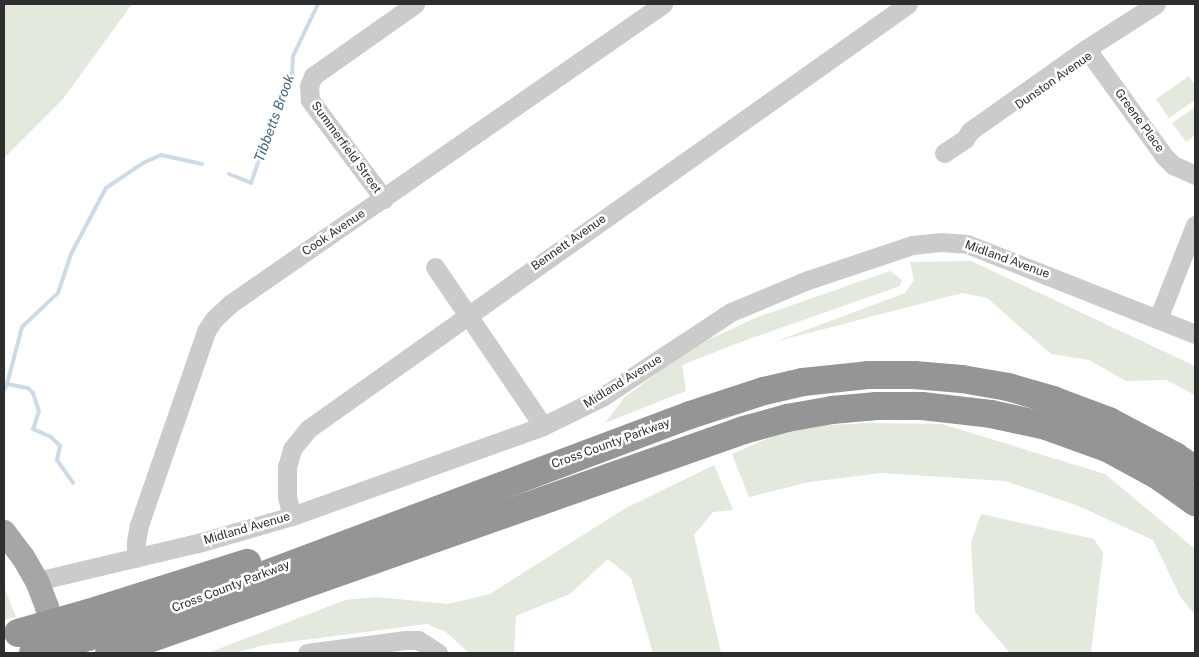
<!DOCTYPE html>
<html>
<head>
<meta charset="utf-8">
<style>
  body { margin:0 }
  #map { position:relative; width:1199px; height:657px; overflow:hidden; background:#fff; font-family:"Public Sans",sans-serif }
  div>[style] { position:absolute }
  .green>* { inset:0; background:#e3e9dd }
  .stream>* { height:4px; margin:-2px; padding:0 2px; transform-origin:2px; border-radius:2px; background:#ccdbe7 }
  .minor>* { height:19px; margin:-9.5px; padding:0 9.5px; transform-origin:9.5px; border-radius:9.5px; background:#cbcbcb }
  .major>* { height:24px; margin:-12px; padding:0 12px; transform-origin:12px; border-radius:12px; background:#a6a6a6 }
  .highway>* { height:28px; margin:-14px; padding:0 14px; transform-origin:14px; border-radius:14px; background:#959595 }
  .highway-bridge>* { height:28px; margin:-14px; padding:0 14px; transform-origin:14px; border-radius:14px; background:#959595 }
  span { translate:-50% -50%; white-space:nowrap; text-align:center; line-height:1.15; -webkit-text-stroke:5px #fff; paint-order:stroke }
  .street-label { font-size:12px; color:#2e2e2e }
  .water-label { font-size:14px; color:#466a86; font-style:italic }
  .frame { position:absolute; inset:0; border:5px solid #2e2e2e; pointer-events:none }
</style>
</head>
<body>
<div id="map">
  <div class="green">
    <i style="clip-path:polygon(4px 4px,132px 4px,63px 99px,4px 158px)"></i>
    <i style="clip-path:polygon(1189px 76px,1195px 85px,1195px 100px,1169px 118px,1156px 99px)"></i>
    <i style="clip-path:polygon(1195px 107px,1195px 135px,1186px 142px,1172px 123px)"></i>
    <i style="clip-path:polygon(971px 261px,1195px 366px,1195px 395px,1166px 380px,1126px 381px,1089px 360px,1051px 354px,987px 298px,962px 293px,774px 342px,905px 293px,914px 280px,910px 262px)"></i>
    <i style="clip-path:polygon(890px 271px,902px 280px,900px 286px,746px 340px,682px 365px,686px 391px,605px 423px,625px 397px,692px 347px,758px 317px)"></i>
    <i style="clip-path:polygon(868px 423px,942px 424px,1105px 474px,1195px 549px,1195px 615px,1181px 598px,1153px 540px,1076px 505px,1005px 481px,881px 473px,810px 482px,749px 497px,732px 454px,794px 427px)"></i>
    <i style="clip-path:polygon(714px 465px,733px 510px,713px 512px,694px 535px,721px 653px,653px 653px,631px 578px,608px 559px,570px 594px,516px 616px,514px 653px,469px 653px,446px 632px,427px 624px,265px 645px,234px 653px,208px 653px,345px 600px,376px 597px,448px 604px,490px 594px,624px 509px)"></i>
    <i style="clip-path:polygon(981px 514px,1094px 539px,1103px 553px,1091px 653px,1010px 653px,975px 612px,971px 542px)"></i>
    <i style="clip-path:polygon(4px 587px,16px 617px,4px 620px)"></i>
  </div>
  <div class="stream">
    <i style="left:229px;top:174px;width:24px;rotate:22deg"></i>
    <i style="left:251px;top:183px;width:95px;rotate:-71deg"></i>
    <i style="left:282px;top:93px;width:21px;rotate:-61deg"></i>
    <i style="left:292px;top:75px;width:19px;rotate:-87deg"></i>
    <i style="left:293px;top:56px;width:58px;rotate:-64.3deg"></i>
    <i style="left:7px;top:384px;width:21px;rotate:11deg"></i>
    <i style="left:28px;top:388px;width:7px;rotate:45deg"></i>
    <i style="left:33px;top:393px;width:19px;rotate:72deg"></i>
    <i style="left:39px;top:411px;width:19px;rotate:108deg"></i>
    <i style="left:33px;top:429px;width:20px;rotate:24deg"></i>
    <i style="left:51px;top:437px;width:13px;rotate:45deg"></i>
    <i style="left:60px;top:446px;width:14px;rotate:102deg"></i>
    <i style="left:57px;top:460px;width:28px;rotate:55deg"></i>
    <i style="left:4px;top:390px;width:7px;rotate:-63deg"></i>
    <i style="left:7px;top:384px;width:59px;rotate:-75.3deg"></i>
    <i style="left:22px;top:327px;width:50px;rotate:-43.4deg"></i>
    <i style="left:58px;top:293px;width:41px;rotate:-71.6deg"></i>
    <i style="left:71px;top:254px;width:75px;rotate:-62.1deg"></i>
    <i style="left:106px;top:188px;width:45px;rotate:-34deg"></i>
    <i style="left:143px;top:163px;width:20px;rotate:-24deg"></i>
    <i style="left:161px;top:155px;width:42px;rotate:12.4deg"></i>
  </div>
  <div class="minor">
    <i style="left:1091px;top:55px;width:125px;rotate:54.1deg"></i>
    <i style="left:1164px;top:156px;width:13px;rotate:45deg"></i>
    <i style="left:1173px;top:165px;width:24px;rotate:24deg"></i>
    <i style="left:944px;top:153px;width:25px;rotate:-34deg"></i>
    <i style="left:965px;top:139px;width:9px;rotate:-58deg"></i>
    <i style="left:970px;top:131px;width:142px;rotate:-35.3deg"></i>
    <i style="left:1086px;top:49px;width:83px;rotate:-32.7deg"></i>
    <i style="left:384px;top:199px;width:124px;rotate:-126.8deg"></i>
    <i style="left:310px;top:100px;width:14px;rotate:-94deg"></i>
    <i style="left:309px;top:86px;width:11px;rotate:-68deg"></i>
    <i style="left:313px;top:76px;width:125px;rotate:-35.2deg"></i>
    <i style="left:435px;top:267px;width:192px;rotate:55.8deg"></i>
    <i style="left:1158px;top:319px;width:101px;rotate:-68.5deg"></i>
    <i style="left:292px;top:516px;width:20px;rotate:-105deg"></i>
    <i style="left:287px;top:497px;width:30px;rotate:-90deg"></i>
    <i style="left:287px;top:467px;width:19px;rotate:-74deg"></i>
    <i style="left:292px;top:449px;width:26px;rotate:-51deg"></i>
    <i style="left:308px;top:429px;width:735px;rotate:-35.31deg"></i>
    <i style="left:136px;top:558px;width:16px;rotate:-90deg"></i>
    <i style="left:136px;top:542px;width:17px;rotate:-80deg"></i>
    <i style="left:139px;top:525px;width:205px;rotate:-70.9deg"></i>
    <i style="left:206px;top:331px;width:14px;rotate:-56deg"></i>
    <i style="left:214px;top:319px;width:22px;rotate:-43deg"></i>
    <i style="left:230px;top:304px;width:527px;rotate:-34.72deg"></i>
    <i style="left:37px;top:581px;width:165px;rotate:-13.3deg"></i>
    <i style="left:198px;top:543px;width:98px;rotate:-16deg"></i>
    <i style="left:292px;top:516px;width:267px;rotate:-19.7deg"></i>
    <i style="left:543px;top:426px;width:66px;rotate:-26.2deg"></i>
    <i style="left:602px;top:397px;width:154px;rotate:-33.4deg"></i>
    <i style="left:731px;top:312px;width:83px;rotate:-22.6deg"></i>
    <i style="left:808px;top:280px;width:110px;rotate:-18.6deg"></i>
    <i style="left:912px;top:245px;width:28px;rotate:-6deg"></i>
    <i style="left:940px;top:242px;width:27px;rotate:4deg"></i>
    <i style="left:967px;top:244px;width:245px;rotate:21.5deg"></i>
    <i style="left:307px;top:653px;width:100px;rotate:-7.5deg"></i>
    <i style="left:406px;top:640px;width:12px"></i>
    <i style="left:418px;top:640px;width:24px;rotate:33deg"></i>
  </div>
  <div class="major">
    <i style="left:4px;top:532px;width:31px;rotate:53deg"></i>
    <i style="left:23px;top:557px;width:28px;rotate:60deg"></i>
    <i style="left:37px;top:581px;width:28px;rotate:69deg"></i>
    <i style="left:47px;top:607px;width:36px;rotate:77deg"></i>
  </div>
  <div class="highway">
    <i style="left:88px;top:613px;width:167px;rotate:-17.5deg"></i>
    <i style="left:88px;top:637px;width:110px;rotate:-18.6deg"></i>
    <i style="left:192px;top:602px;width:532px;rotate:-20.58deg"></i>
    <i style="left:690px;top:415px;width:78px;rotate:-18deg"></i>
    <i style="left:764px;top:391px;width:40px;rotate:-13deg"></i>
    <i style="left:803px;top:382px;width:65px;rotate:-6.1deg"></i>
    <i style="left:868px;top:375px;width:46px"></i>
    <i style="left:914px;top:375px;width:48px;rotate:4.8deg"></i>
    <i style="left:962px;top:379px;width:47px;rotate:9.9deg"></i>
    <i style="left:1008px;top:387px;width:47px;rotate:16.1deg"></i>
    <i style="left:1053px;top:400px;width:60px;rotate:20.6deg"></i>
    <i style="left:1109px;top:421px;width:75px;rotate:27.9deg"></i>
    <i style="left:1175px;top:456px;width:24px;rotate:35deg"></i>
    <i style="left:109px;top:653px;width:673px;rotate:-19.35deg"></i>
    <i style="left:744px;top:430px;width:45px;rotate:-15.6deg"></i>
    <i style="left:787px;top:418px;width:46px;rotate:-10.1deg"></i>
    <i style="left:832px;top:410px;width:45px;rotate:-5.1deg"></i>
    <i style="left:877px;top:406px;width:45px"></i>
    <i style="left:922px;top:406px;width:69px;rotate:6.6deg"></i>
    <i style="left:991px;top:414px;width:56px;rotate:12.3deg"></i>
    <i style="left:1046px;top:426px;width:65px;rotate:19.8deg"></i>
    <i style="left:1107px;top:448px;width:57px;rotate:28.4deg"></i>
    <i style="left:1157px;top:475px;width:47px;rotate:35.4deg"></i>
  </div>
  <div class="highway-bridge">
    <i style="left:18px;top:633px;width:73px;rotate:-15.9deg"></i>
    <i style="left:33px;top:653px;width:57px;rotate:-16.2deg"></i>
  </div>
  <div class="street-label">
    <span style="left:1054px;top:81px;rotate:-35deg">Dunston Avenue</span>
    <span style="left:1139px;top:121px;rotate:54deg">Greene Place</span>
    <span style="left:346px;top:148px;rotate:54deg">Summerfield Street</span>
    <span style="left:334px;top:233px;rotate:-34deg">Cook Avenue</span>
    <span style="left:569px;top:243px;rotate:-35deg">Bennett Avenue</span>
    <span style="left:1007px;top:260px;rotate:20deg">Midland Avenue</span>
    <span style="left:623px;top:382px;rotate:-32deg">Midland Avenue</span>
    <span style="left:611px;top:444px;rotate:-20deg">Cross County Parkway</span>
    <span style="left:247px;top:529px;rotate:-16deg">Midland Avenue</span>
    <span style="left:231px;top:587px;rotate:-21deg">Cross County Parkway</span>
  </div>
  <div class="water-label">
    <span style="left:274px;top:118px;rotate:-70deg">Tibbetts Brook</span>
  </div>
  <div class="frame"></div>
</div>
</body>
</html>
